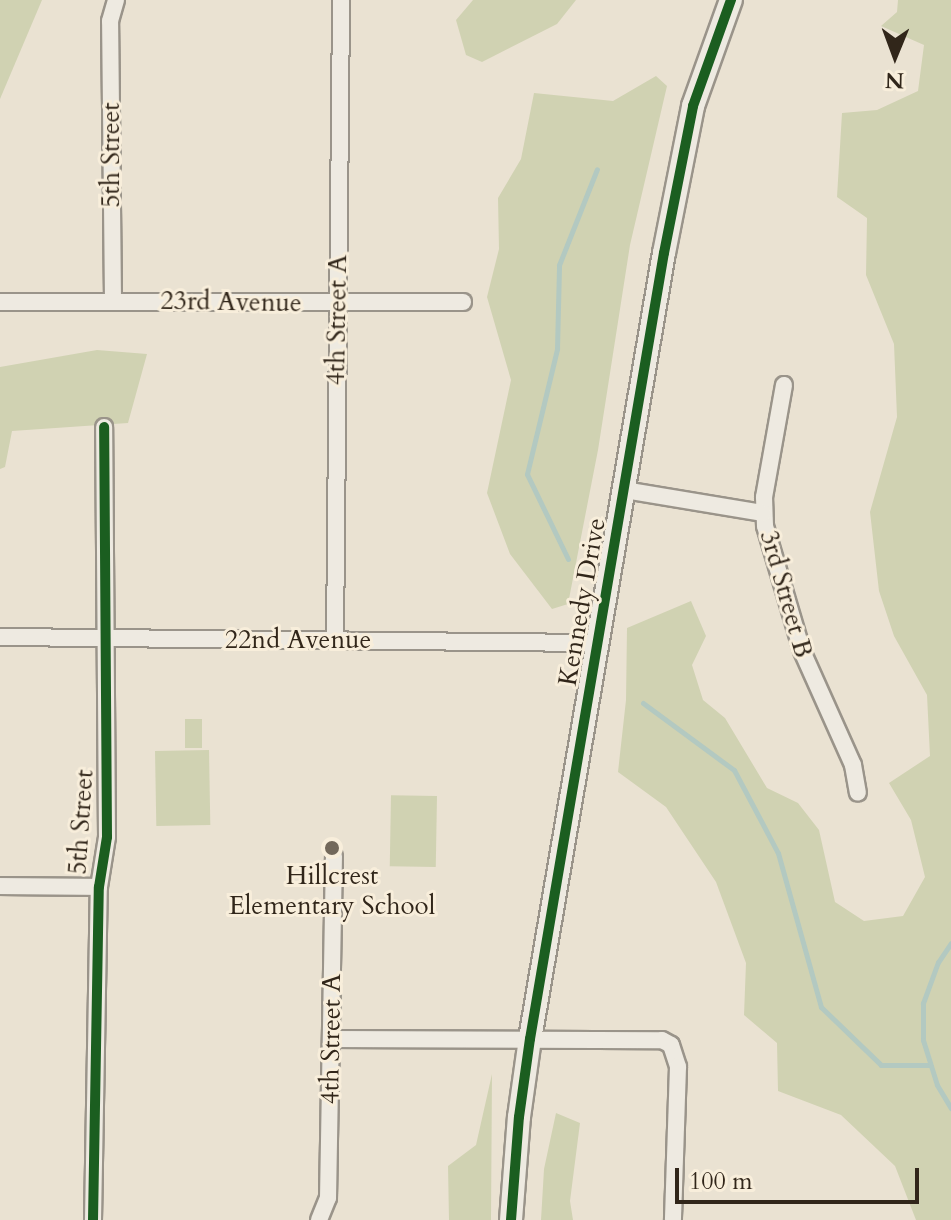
<!DOCTYPE html>
<html>
<head>
<meta charset="utf-8">
<style>
  body { margin:0 }
  #map { position:relative; width:951px; height:1220px; overflow:hidden; background:#eae2d2; font-family:Cardo,serif }
  div>[style] { position:absolute }
  .green>* { inset:0; background:#d0d2b2; transform-origin:0 0 }
  .stream>* { height:5px; margin:-2.5px; padding:0 2.5px; transform-origin:2.5px; border-radius:2.5px; background:#b3c9c1 }
  .roads { filter:drop-shadow(2px 0 #9a948a) drop-shadow(-2px 0 #9a948a) drop-shadow(0 2px #9a948a) drop-shadow(0 -2px #9a948a) }
  .minor>* { height:16px; margin:-8px; padding:0 8px; transform-origin:8px; border-radius:8px; background:#eeeae1 }
  .tertiary>* { height:22px; margin:-11px; padding:0 11px; transform-origin:11px; border-radius:11px; background:#eeeae1 }
  .cycleway>* { height:10px; margin:-5px; padding:0 5px; transform-origin:5px; border-radius:5px; background:#1b5e20 }
  .dots>* { width:22px; height:22px; translate:-50% -50%; box-sizing:border-box; border:4px solid #f8eedb; border-radius:50% }
  span { translate:-50% -50%; white-space:nowrap; text-align:center; line-height:1.15; -webkit-text-stroke:6px #f8eedb; paint-order:stroke }
  .street-label { font-size:26px; color:#31261a }
  .poi-label { font-size:26px; color:#31261a }
  .north { position:absolute; left:855px; top:16px; width:80px; height:80px; -webkit-text-stroke:6px #f8eedb; paint-order:stroke; rotate:181deg; font-size:22px; font-weight:700; line-height:32px; text-align:center; color:#31261a }
  .north::after { content:''; display:block; margin:auto; width:28px; height:36px; background:#31261a; clip-path:polygon(50% 0,100% 100%,50% 72%,0 100%) }
  .scale { position:absolute; left:675px; top:1168px; width:244px; height:36px; box-sizing:border-box; border:4px solid #31261a; border-top:0; padding-left:10px; font-size:24px; line-height:28px; white-space:nowrap; color:#31261a; -webkit-text-stroke:6px #f8eedb; paint-order:stroke }
</style>
</head>
<body>
<div id="map">
  <div class="green">
    <i style="clip-path:polygon(0 0,42px 0,0 99px)"></i>
    <i style="clip-path:polygon(473px 0,576px 0,557px 24px,482px 62px,466px 55px,456px 20px)"></i>
    <i style="clip-path:polygon(898px 0,951px 0,951px 1220px,916px 1220px,895px 1166px,841px 1115px,778px 1091px,777px 1043px,744px 1015px,746px 963px,716px 882px,666px 807px,618px 772px,626px 700px,627px 628px,691px 601px,706px 636px,692px 665px,703px 700px,725px 718px,767px 788px,798px 803px,819px 830px,835px 902px,864px 921px,903px 916px,925px 877px,911px 820px,889px 783px,930px 756px,927px 695px,894px 636px,879px 591px,870px 512px,897px 417px,894px 344px,866px 275px,867px 218px,837px 197px,842px 113px,877px 110px,918px 91px,924px 45px,881px 26px,897px 12px)"></i>
    <i style="clip-path:polygon(656px 76px,667px 86px,630px 245px,598px 450px,568px 604px,552px 609px,510px 554px,487px 493px,511px 380px,487px 297px,499px 249px,498px 198px,521px 159px,534px 93px,613px 101px)"></i>
    <i style="clip-path:polygon(97px 350px,147px 354px,128px 423px,12px 431px,5px 467px,0 469px,0 367px)"></i>
    <i style="left:185px;top:719px;width:17px;height:29px"></i>
    <i style="left:209px;top:750px;width:75px;height:54px;rotate:89deg"></i>
    <i style="left:437px;top:796px;width:71px;height:46px;rotate:91deg"></i>
    <i style="clip-path:polygon(492px 1074px,491px 1220px,449px 1220px,448px 1166px,476px 1145px)"></i>
    <i style="clip-path:polygon(556px 1113px,580px 1123px,570px 1201px,573px 1220px,541px 1220px,544px 1169px)"></i>
  </div>
  <div class="stream">
    <i style="left:568px;top:559px;width:94px;rotate:-115.8deg"></i>
    <i style="left:527px;top:474px;width:129px;rotate:-76.5deg"></i>
    <i style="left:557px;top:349px;width:84px;rotate:-88.6deg"></i>
    <i style="left:559px;top:265px;width:103px;rotate:-68.4deg"></i>
    <i style="left:643px;top:703px;width:113px;rotate:36.4deg"></i>
    <i style="left:734px;top:770px;width:94px;rotate:62.1deg"></i>
    <i style="left:778px;top:853px;width:160px;rotate:74.4deg"></i>
    <i style="left:821px;top:1007px;width:83px;rotate:44deg"></i>
    <i style="left:881px;top:1065px;width:49px"></i>
    <i style="left:951px;top:943px;width:23px;rotate:124deg"></i>
    <i style="left:938px;top:962px;width:44px;rotate:110.1deg"></i>
    <i style="left:923px;top:1003px;width:37px;rotate:90deg"></i>
    <i style="left:923px;top:1040px;width:47px;rotate:72.7deg"></i>
    <i style="left:937px;top:1085px;width:27px;rotate:59deg"></i>
  </div>
  <div class="roads">
    <div class="minor">
      <i style="left:113px;top:300px;width:279px;rotate:-90.6deg"></i>
      <i style="left:110px;top:21px;width:22px;rotate:-74deg"></i>
      <i style="left:0;top:302px;width:463px"></i>
      <i style="left:784px;top:385px;width:114px;rotate:100.1deg"></i>
      <i style="left:764px;top:497px;width:29px;rotate:88deg"></i>
      <i style="left:765px;top:526px;width:130px;rotate:73.5deg"></i>
      <i style="left:802px;top:651px;width:125px;rotate:65.9deg"></i>
      <i style="left:853px;top:765px;width:28px;rotate:80deg"></i>
      <i style="left:624px;top:490px;width:141px;rotate:9.4deg"></i>
      <i style="left:0;top:637px;width:597px;rotate:0.58deg"></i>
      <i style="left:335px;top:640px;width:640px;rotate:-89.46deg"></i>
      <i style="left:0;top:886px;width:99px;rotate:0.6deg"></i>
      <i style="left:332px;top:1039px;width:330px;rotate:0.2deg"></i>
      <i style="left:662px;top:1040px;width:10px;rotate:29deg"></i>
      <i style="left:671px;top:1045px;width:23px;rotate:72deg"></i>
      <i style="left:678px;top:1067px;width:153px;rotate:91.9deg"></i>
      <i style="left:93px;top:1220px;width:333px;rotate:-89deg"></i>
      <i style="left:99px;top:887px;width:51px;rotate:-80.9deg"></i>
      <i style="left:107px;top:837px;width:410px;rotate:-90.4deg"></i>
      <i style="left:319px;top:1220px;width:24px;rotate:-68deg"></i>
      <i style="left:328px;top:1198px;width:342px;rotate:-89deg"></i>
    </div>
    <div class="tertiary">
      <i style="left:511px;top:1220px;width:103px;rotate:-85.6deg"></i>
      <i style="left:519px;top:1117px;width:79px;rotate:-82deg"></i>
      <i style="left:530px;top:1039px;width:797px;rotate:-80.33deg"></i>
      <i style="left:664px;top:253px;width:150px;rotate:-78.8deg"></i>
      <i style="left:693px;top:106px;width:113px;rotate:-70.3deg"></i>
    </div>
  </div>
  <div class="cycleway">
    <i style="left:93px;top:1220px;width:333px;rotate:-89deg"></i>
    <i style="left:99px;top:887px;width:51px;rotate:-80.9deg"></i>
    <i style="left:107px;top:837px;width:410px;rotate:-90.4deg"></i>
    <i style="left:511px;top:1220px;width:103px;rotate:-85.6deg"></i>
    <i style="left:519px;top:1117px;width:79px;rotate:-82deg"></i>
    <i style="left:530px;top:1039px;width:797px;rotate:-80.33deg"></i>
    <i style="left:664px;top:253px;width:150px;rotate:-78.8deg"></i>
    <i style="left:693px;top:106px;width:113px;rotate:-70.3deg"></i>
  </div>
  <div class="dots">
    <i style="left:332px;top:848px;background:#72685a"></i>
  </div>
  <div class="street-label">
    <span style="left:111px;top:155px;rotate:-90deg">5th Street</span>
    <span style="left:231px;top:302px;rotate:1deg">23rd Avenue</span>
    <span style="left:337px;top:320px;rotate:-89deg">4th Street A</span>
    <span style="left:786px;top:594px;rotate:74deg">3rd Street B</span>
    <span style="left:582px;top:602px;rotate:-80deg">Kennedy Drive</span>
    <span style="left:298px;top:640px">22nd Avenue</span>
    <span style="left:81px;top:822px;rotate:-86deg">5th Street</span>
    <span style="left:331px;top:1039px;rotate:-89deg">4th Street A</span>
  </div>
  <div class="poi-label">
    <span style="left:332px;top:891px">Hillcrest<br>Elementary School</span>
  </div>
  <div class="north">N</div>
  <div class="scale">100 m</div>
</div>
</body>
</html>
